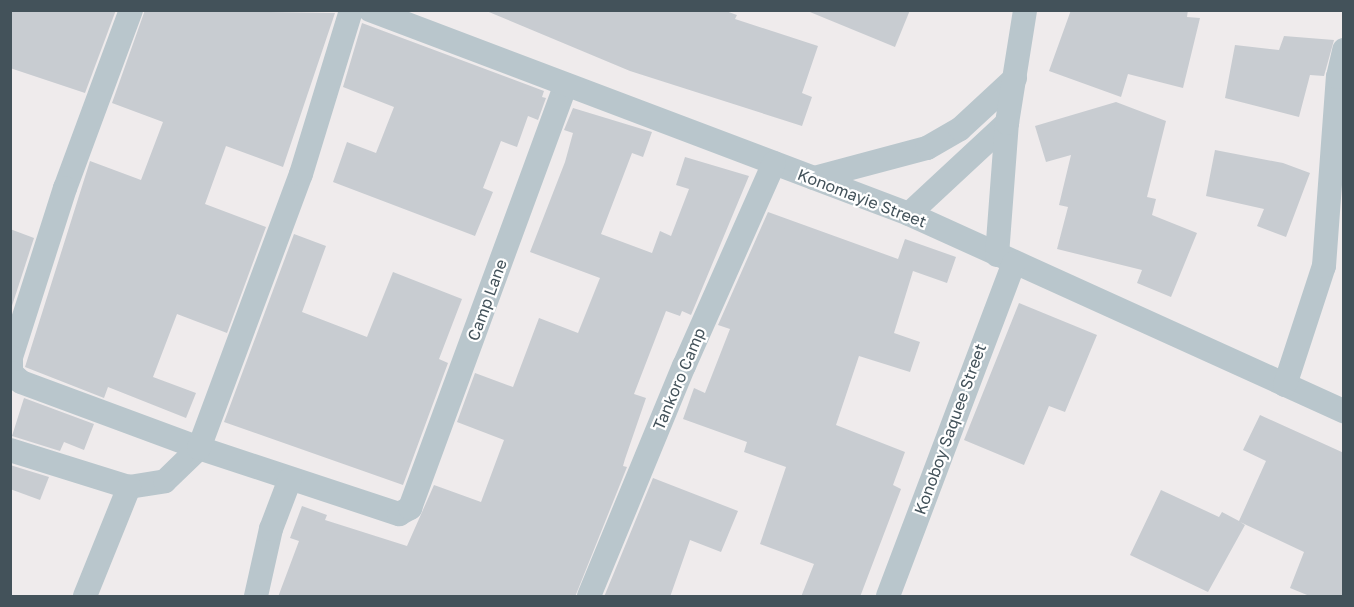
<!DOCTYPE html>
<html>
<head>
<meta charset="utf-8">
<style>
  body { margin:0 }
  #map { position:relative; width:1354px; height:607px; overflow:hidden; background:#efebec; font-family:"Golos Text",sans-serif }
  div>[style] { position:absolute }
  .building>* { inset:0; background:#c8ccd1 }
  .street>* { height:24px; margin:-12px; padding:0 12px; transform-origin:12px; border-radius:12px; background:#b9c6cc }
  span { translate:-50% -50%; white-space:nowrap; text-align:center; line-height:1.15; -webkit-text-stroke:4.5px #fff; paint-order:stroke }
  .street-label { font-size:16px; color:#43525a }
  .frame { position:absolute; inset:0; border:12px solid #43525a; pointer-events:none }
</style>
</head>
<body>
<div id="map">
  <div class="building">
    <i style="clip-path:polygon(10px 10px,116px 10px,85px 93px,10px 68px)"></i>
    <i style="clip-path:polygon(145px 10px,335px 13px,283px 167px,226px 146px,205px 204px,266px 227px,227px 333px,177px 314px,153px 377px,196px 393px,186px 418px,108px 387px,104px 398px,25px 367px,90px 161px,141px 180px,163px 122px,112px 103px)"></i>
    <i style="clip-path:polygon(484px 10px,723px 10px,737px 15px,735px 19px,818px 46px,802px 93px,812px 97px,802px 126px,630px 71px)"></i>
    <i style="clip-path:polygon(805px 10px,910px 10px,895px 47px)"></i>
    <i style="clip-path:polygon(1071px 10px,1188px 10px,1187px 17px,1200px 18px,1183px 88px,1128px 74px,1121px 97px,1049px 71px)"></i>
    <i style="clip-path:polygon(362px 23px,544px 91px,542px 97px,546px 98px,538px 120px,528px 116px,517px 147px,501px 141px,483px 188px,493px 192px,475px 236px,333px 182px,347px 142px,376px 153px,394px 107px,343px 87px)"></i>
    <i style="clip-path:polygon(1284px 36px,1334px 40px,1324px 76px,1310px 75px,1299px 117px,1225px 98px,1235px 45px,1279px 50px)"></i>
    <i style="clip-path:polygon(1116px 102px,1166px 121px,1147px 197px,1156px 199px,1152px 215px,1197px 233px,1171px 297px,1137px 283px,1142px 270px,1057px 249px,1068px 207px,1059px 205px,1071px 155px,1046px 162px,1035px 126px)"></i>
    <i style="clip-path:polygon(573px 108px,652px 132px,643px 157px,632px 153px,601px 234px,652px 253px,660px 231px,671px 236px,689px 189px,676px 185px,685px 157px,749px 176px,691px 315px,682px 311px,680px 316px,666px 311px,634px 394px,646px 398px,625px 459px,623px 466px,627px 467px,575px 597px,278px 597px,299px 541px,290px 538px,302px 506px,327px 515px,325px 520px,407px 546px,434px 485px,481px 502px,504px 440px,457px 422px,475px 373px,513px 387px,539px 318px,578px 333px,600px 278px,530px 252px,565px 162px,573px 133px,564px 130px)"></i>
    <i style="clip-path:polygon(1215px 150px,1283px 163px,1310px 173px,1286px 237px,1257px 226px,1264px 209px,1206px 196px)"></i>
    <i style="clip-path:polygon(768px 212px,898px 259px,905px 239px,956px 257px,947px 283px,913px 271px,894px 333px,920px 342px,910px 372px,859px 356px,836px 425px,905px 452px,893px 485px,901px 489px,860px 597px,801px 597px,814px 564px,760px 544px,786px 467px,744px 452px,747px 442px,683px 419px,694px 388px,705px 393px,730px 329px,718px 325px)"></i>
    <i style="clip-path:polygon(10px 229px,34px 238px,10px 312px)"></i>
    <i style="clip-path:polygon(294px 234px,326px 246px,302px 312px,367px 337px,393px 272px,462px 299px,439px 359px,448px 363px,403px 485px,224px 422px)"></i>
    <i style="clip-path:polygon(1019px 303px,1097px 335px,1065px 412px,1049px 406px,1024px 465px,964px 440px)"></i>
    <i style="clip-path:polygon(24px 398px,94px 424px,84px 450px,64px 442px,60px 451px,12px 436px)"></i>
    <i style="clip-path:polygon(1260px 415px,1344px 453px,1344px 597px,1312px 597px,1290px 588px,1304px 552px,1240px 522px,1245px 525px,1208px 592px,1130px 555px,1161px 490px,1219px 517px,1222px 512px,1239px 521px,1266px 461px,1243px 450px)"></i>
    <i style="clip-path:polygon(10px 465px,49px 477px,40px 500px,10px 489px)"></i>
    <i style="clip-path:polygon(653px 478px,738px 511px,721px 552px,690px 540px,670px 597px,604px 597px)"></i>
  </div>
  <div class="street">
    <i style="left:131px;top:10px;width:190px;rotate:110.3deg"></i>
    <i style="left:65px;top:188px;width:177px;rotate:107.7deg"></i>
    <i style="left:11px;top:357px;width:16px;rotate:90deg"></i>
    <i style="left:11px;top:373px;width:13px;rotate:42deg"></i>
    <i style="left:21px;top:382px;width:190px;rotate:20.3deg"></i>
    <i style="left:199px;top:448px;width:211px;rotate:18.3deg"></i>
    <i style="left:399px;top:514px;width:13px;rotate:-29deg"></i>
    <i style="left:410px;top:508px;width:451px;rotate:-69.8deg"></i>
    <i style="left:370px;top:10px;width:576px;rotate:20.73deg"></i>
    <i style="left:909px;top:214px;width:478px;rotate:24.4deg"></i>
    <i style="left:814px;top:178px;width:117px;rotate:-14.9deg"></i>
    <i style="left:927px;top:148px;width:38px;rotate:-30deg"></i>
    <i style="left:960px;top:129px;width:75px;rotate:-42.8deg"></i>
    <i style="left:909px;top:214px;width:134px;rotate:-42.9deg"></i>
    <i style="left:997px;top:255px;width:132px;rotate:-85.7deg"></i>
    <i style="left:1007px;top:123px;width:114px;rotate:-80.9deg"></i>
    <i style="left:1285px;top:385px;width:125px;rotate:-71.9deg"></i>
    <i style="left:1324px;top:266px;width:190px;rotate:-85.8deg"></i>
    <i style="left:1338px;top:77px;width:28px;rotate:-77deg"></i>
    <i style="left:10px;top:450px;width:125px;rotate:17.3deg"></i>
    <i style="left:129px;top:487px;width:36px;rotate:-9deg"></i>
    <i style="left:165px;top:481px;width:47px;rotate:-44.1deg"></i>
    <i style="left:199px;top:448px;width:292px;rotate:-69.6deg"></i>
    <i style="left:301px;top:174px;width:171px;rotate:-73deg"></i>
    <i style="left:85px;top:596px;width:118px;rotate:-68deg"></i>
    <i style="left:256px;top:596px;width:69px;rotate:-77.4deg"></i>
    <i style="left:271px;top:529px;width:53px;rotate:-69.2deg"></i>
    <i style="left:589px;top:596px;width:249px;rotate:-67.6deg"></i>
    <i style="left:684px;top:366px;width:222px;rotate:-66.1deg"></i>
    <i style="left:888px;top:596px;width:356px;rotate:-69.3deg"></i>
  </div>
  <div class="street-label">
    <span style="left:862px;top:198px;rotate:21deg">Konomayie Street</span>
    <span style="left:487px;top:300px;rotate:-70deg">Camp Lane</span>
    <span style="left:679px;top:379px;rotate:-67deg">Tankoro Camp</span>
    <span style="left:950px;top:429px;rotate:-70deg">Konoboy Saquee Street</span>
  </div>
  <div class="frame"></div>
</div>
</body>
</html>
